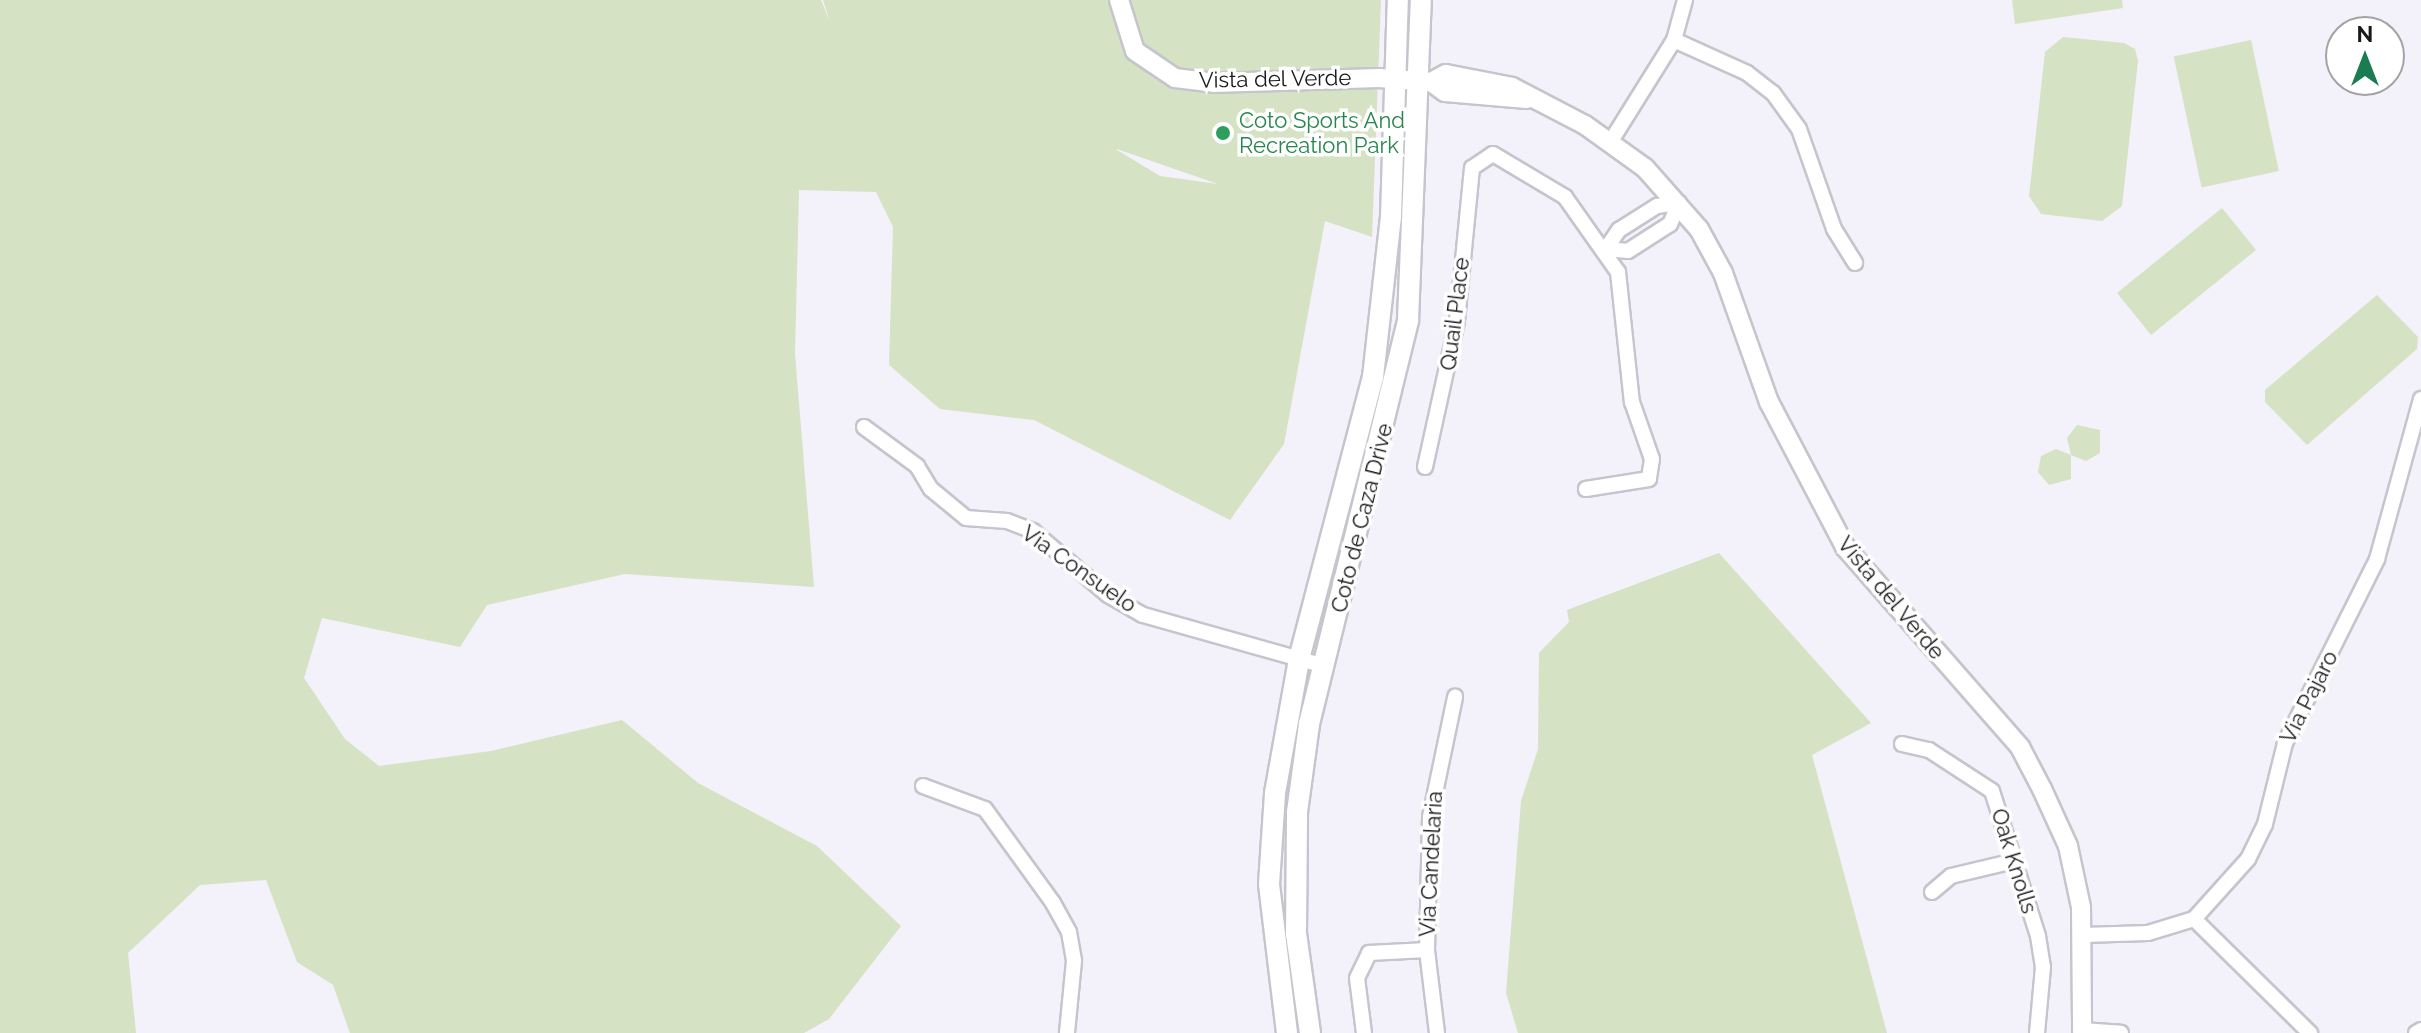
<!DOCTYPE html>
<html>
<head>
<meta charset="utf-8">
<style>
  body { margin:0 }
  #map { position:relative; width:2421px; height:1033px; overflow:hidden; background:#f3f1f9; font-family:Raleway,sans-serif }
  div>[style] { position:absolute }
  .green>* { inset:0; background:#d5e2c4; transform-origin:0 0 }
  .roads { filter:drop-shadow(2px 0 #c6c4cc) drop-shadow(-2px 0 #c6c4cc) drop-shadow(0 2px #c6c4cc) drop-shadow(0 -2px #c6c4cc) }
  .minor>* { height:14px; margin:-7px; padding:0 7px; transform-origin:7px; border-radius:7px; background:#fff }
  .tertiary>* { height:18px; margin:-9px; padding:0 9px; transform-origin:9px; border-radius:9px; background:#fff }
  .secondary>* { height:20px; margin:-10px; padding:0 10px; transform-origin:10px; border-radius:10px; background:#fff }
  .dots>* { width:22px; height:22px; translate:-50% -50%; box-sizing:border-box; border:4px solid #fff; border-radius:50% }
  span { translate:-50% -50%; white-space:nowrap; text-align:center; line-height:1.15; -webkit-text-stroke:7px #fff; paint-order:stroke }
  .street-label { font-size:22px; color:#19191c }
  .leisure-label { font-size:22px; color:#27864d }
  .left { translate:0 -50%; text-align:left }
  .north { position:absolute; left:2325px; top:16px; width:80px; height:80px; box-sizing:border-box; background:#fff; border:2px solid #a3a3a4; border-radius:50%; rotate:0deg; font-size:22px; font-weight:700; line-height:32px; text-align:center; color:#19191c }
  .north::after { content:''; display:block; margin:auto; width:28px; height:36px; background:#1b7b53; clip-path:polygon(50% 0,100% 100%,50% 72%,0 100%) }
</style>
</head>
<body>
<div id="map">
  <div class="green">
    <i style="clip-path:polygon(evenodd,0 0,821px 0,830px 22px,823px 0,1381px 0,1372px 237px,1325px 221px,1284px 444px,1230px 520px,1034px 420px,940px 409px,889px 365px,893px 227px,876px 192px,799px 190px,795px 354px,814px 587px,625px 574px,487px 605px,460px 647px,322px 618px,304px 678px,345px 739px,379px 766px,491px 751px,622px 720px,698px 783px,817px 846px,901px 926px,829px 1019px,804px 1033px,350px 1033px,333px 985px,297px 962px,266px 880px,200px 885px,128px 953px,136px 1033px,0 1033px,0 0,1117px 150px,1117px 149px,1218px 184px,1160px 176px,1117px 150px)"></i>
    <i style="clip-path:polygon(2012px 0,2122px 0,2123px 8px,2015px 24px)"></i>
    <i style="clip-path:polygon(2063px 37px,2124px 43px,2135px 49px,2138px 61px,2122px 206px,2102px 221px,2041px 214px,2029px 196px,2045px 52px)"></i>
    <i style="left:2251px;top:40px;width:134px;height:79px;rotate:78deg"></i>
    <i style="left:2222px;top:208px;width:54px;height:135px;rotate:51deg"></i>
    <i style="clip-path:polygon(2377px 295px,2418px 337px,2417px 349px,2307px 445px,2265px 402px,2265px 390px)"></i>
    <i style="clip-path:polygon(2077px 425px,2100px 430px,2100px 453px,2086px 461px,2071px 455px,2071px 479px,2049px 485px,2038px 472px,2041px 456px,2056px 449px,2071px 455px,2067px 438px)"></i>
    <i style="clip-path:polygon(1719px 553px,1871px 723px,1812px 755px,1887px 1033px,1518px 1033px,1506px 993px,1521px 801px,1538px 749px,1539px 653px,1569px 622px,1567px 610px)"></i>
  </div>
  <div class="roads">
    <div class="minor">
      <i style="left:1674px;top:40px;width:80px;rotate:24.3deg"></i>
      <i style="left:1747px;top:73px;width:33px;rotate:38deg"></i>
      <i style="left:1773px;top:93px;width:44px;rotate:54.2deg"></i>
      <i style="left:1799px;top:129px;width:106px;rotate:70.7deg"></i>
      <i style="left:1834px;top:229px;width:40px;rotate:58deg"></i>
      <i style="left:1611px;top:141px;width:119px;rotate:-58deg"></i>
      <i style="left:1674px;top:40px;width:41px;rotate:-74.6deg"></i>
      <i style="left:1679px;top:203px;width:23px;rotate:113deg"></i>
      <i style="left:1670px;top:224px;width:50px;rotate:147.3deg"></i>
      <i style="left:1628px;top:251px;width:22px;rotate:-175deg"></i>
      <i style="left:1606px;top:249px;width:23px;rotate:-56deg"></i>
      <i style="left:1619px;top:230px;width:45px;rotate:-32.3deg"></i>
      <i style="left:1657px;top:206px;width:22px;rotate:-8deg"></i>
      <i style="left:864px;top:427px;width:66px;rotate:36.3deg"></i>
      <i style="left:917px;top:466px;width:27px;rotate:59deg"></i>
      <i style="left:931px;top:489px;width:45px;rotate:39.6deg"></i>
      <i style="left:966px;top:518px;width:41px;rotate:4.2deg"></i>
      <i style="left:1007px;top:521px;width:28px;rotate:21deg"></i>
      <i style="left:1033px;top:531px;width:99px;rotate:40.5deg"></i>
      <i style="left:1108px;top:595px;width:40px;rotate:29.7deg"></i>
      <i style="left:1143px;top:615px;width:188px;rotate:15.7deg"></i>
      <i style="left:1425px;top:467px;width:149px;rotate:-77.6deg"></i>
      <i style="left:1457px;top:321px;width:154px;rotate:-84.4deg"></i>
      <i style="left:1472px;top:168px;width:25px;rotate:-34deg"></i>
      <i style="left:1493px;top:154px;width:84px;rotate:30.8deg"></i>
      <i style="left:1565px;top:197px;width:92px;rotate:54.8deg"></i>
      <i style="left:1618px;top:272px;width:131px;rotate:83.9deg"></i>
      <i style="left:1632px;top:402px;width:60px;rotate:70.7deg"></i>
      <i style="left:1652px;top:459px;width:20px;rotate:99deg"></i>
      <i style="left:1649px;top:479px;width:64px;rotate:171deg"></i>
      <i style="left:1902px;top:744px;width:28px;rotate:13deg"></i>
      <i style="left:1929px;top:750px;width:75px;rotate:33.1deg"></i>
      <i style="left:1992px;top:791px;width:152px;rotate:72.4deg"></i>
      <i style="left:2038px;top:936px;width:31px;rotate:81deg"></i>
      <i style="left:2043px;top:967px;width:66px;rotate:95.2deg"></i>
      <i style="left:923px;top:786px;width:66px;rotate:20.4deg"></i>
      <i style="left:985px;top:809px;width:116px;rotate:54.1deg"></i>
      <i style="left:1053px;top:903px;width:33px;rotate:61deg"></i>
      <i style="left:1069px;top:932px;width:29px;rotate:80deg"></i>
      <i style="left:1074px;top:961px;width:72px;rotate:95.6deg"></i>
      <i style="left:1932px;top:892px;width:25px;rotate:-40deg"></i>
      <i style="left:1951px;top:876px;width:65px;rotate:-13.4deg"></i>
      <i style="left:2194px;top:919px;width:163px;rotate:44.5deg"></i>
      <i style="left:2084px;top:935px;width:64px;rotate:-1.8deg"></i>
      <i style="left:2148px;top:933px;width:48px;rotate:-16.9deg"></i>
      <i style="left:2194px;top:919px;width:81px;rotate:-48deg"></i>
      <i style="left:2248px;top:859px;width:39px;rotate:-64deg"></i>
      <i style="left:2265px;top:824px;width:83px;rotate:-76.1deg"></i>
      <i style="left:2285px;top:743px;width:206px;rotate:-63.4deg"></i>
      <i style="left:2377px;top:559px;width:166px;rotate:-74.6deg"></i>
      <i style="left:2082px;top:1030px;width:39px;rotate:4deg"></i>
      <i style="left:1364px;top:1033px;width:55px;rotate:-97.3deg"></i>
      <i style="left:1357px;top:978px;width:28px;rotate:-64deg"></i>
      <i style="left:1369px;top:953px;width:58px;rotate:-3deg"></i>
      <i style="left:1437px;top:1033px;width:84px;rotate:-96.9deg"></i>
      <i style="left:1427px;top:950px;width:133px;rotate:-88.7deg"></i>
      <i style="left:1430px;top:817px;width:123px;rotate:-78.2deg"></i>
      <i style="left:2416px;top:1033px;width:6px;rotate:-31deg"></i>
    </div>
    <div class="tertiary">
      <i style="left:1119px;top:0;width:53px;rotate:72.6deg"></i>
      <i style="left:1135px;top:51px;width:48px;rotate:34deg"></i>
      <i style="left:1175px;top:78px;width:38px;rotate:7deg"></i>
      <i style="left:1213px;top:83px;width:166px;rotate:-1.7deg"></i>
      <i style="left:1379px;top:78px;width:52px;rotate:4.4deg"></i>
      <i style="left:1431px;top:82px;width:17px;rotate:36deg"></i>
      <i style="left:1445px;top:92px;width:82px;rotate:4.9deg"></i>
      <i style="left:1431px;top:82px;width:17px;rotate:-28deg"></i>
      <i style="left:1446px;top:74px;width:67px;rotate:11.1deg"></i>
      <i style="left:1512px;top:87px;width:82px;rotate:27.5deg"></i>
      <i style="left:1585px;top:125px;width:74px;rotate:35.6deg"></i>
      <i style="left:1645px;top:168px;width:81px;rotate:48.5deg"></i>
      <i style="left:1699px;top:229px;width:50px;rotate:61.4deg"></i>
      <i style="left:1723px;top:273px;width:137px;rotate:70.4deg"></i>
      <i style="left:1769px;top:402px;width:164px;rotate:62.3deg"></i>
      <i style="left:1845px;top:547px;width:266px;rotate:48.8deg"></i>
      <i style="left:2020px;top:747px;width:47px;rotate:62.4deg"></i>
      <i style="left:2042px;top:789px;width:63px;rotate:65.5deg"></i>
      <i style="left:2068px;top:846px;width:62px;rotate:78deg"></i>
      <i style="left:2081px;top:907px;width:126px;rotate:89.5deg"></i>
    </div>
    <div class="secondary">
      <i style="left:1287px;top:1033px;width:150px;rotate:-96.9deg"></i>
      <i style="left:1269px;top:884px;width:91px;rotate:-86.2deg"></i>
      <i style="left:1275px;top:793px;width:136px;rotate:-79.8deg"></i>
      <i style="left:1299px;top:659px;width:292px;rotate:-75.3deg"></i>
      <i style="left:1373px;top:377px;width:161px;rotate:-83.6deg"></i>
      <i style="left:1391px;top:217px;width:217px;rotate:-88.2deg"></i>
      <i style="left:1310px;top:1033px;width:100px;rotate:-98deg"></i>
      <i style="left:1296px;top:934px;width:122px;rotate:-89.5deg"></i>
      <i style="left:1297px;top:812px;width:89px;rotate:-82.2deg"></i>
      <i style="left:1309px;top:724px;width:416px;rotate:-76.2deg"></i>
      <i style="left:1408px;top:320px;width:320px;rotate:-87.7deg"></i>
    </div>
  </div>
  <div class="dots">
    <i style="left:1223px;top:133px;background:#2e9e5b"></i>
  </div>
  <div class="street-label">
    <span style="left:1275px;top:79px;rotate:-1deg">Vista del Verde</span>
    <span style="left:1455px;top:314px;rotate:-83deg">Quail Place</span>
    <span style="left:1362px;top:518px;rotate:-76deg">Coto de Caza Drive</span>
    <span style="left:1079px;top:569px;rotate:35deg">Via Consuelo</span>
    <span style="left:1891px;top:598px;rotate:50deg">Vista del Verde</span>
    <span style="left:2309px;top:697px;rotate:-63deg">Via Pajaro</span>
    <span style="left:2014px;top:861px;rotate:73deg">Oak Knolls</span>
    <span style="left:1431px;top:864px;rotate:-87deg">Via Candelaria</span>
  </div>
  <div class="leisure-label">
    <span class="left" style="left:1239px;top:133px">Coto Sports And<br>Recreation Park</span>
  </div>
  <div class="north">N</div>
</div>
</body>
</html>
